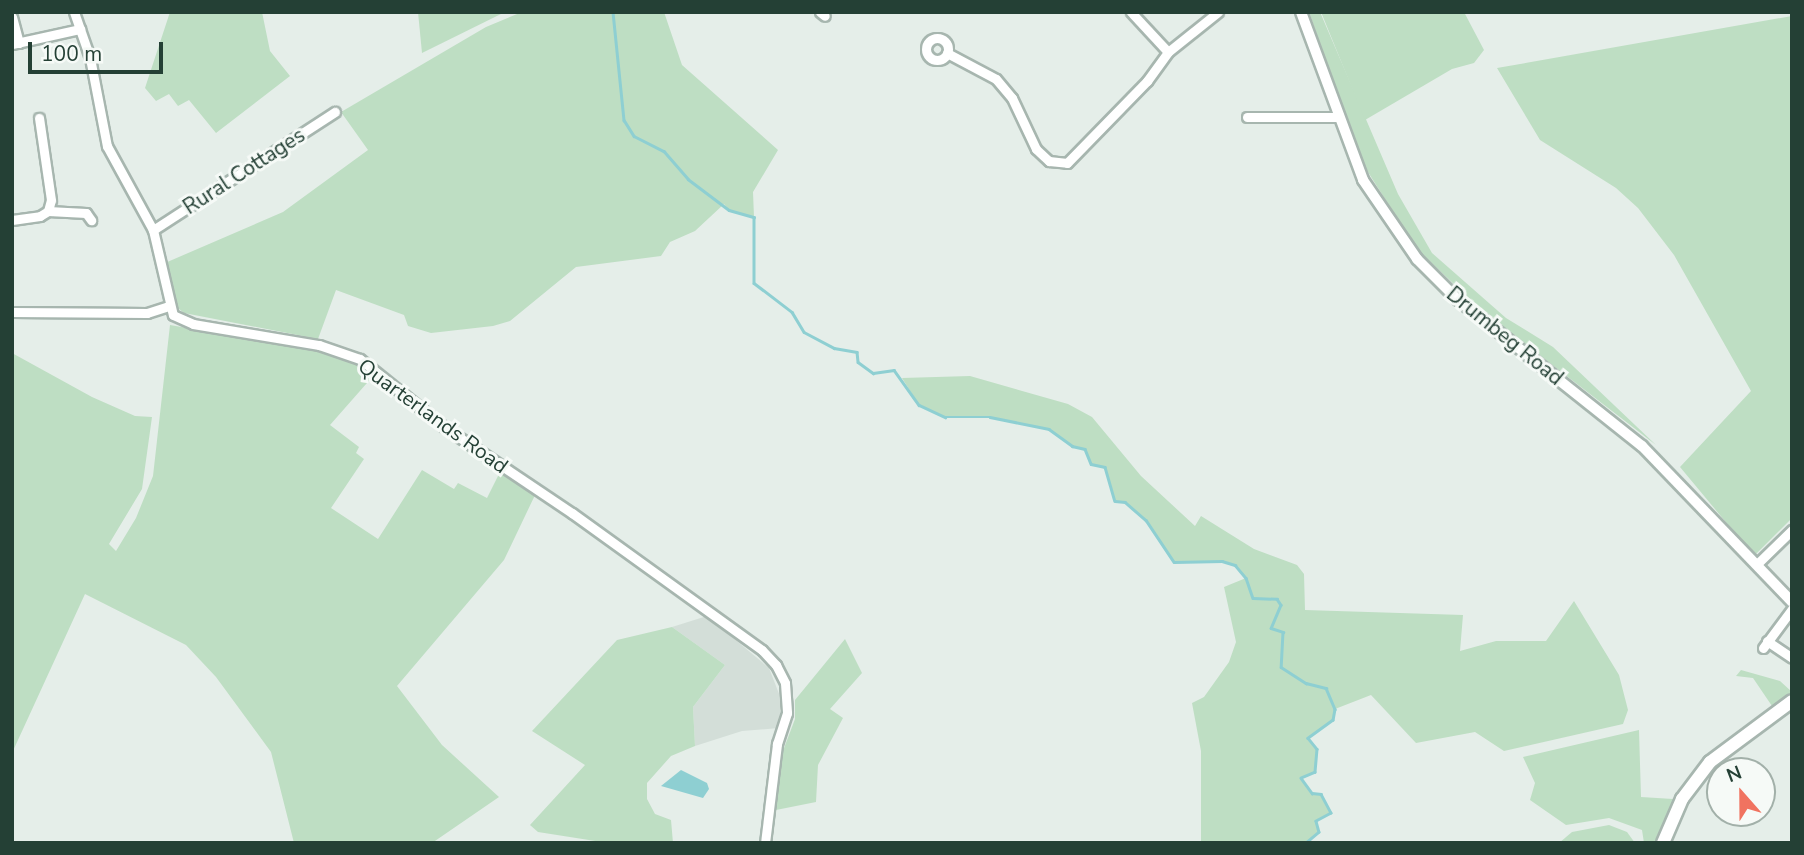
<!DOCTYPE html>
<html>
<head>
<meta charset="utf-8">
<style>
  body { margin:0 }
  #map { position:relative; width:1804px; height:855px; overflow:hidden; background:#e5eee9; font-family:"Nunito Sans",sans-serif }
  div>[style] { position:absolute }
  .built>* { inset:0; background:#d3ded8 }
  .green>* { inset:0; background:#bedec3 }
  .water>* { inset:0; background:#8ecfd2 }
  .stream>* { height:2.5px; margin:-1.25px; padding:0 1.25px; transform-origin:1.25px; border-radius:1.25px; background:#8ecfd2 }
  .roads { filter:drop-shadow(2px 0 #a7b6af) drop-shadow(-2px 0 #a7b6af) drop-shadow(0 2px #a7b6af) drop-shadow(0 -2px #a7b6af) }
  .minor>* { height:9px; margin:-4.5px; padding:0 4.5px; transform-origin:4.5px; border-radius:4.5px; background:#fff }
  .minor>.ring { margin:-4.5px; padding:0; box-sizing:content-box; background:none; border:9px solid #fff; border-radius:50% }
  .tertiary>* { height:10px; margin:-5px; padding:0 5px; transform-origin:5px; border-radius:5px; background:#fff }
  .secondary>* { height:12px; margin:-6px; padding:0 6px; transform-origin:6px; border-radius:6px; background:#fff }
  span { translate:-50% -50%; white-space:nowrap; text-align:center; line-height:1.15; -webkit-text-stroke:6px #f6faf7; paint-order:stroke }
  .street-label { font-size:21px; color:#244035 }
  .frame { position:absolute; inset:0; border:14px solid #244035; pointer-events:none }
  .north { position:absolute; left:1706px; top:757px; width:70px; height:70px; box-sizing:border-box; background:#f6faf7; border:2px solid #a2b0a9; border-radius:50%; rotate:339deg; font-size:19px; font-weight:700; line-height:28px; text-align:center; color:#244035 }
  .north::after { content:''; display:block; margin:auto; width:24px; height:32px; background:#f07360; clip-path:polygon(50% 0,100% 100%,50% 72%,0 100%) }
  .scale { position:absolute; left:28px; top:42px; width:135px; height:32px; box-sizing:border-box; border:4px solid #244035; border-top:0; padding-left:9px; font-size:21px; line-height:24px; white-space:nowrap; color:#244035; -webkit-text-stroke:5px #f6faf7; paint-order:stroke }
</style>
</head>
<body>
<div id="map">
  <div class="built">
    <i style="clip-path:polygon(707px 616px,769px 668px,781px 699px,779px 728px,742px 731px,695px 746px,693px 707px,725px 665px,672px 627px)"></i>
  </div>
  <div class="green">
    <i style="clip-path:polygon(170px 12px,262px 12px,270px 51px,290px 76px,216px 133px,189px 100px,178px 106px,169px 94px,156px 101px,145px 88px)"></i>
    <i style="clip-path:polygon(418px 12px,505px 12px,422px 53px)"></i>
    <i style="clip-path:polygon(522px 12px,664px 12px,682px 65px,778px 150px,753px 192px,754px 217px,729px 210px,724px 204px,695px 231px,670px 242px,661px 256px,576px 267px,510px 321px,493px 326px,431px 333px,408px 326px,404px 315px,336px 290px,318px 339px,184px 313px,173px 304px,165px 263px,283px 212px,368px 150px,341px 112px,486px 27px)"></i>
    <i style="clip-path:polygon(1309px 12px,1320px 12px,1398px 194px,1432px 253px,1506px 318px,1553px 347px,1656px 445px,1480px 309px,1416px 248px,1361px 161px)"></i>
    <i style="clip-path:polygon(1321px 12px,1464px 12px,1484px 50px,1474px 63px,1452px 69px,1365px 120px)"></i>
    <i style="clip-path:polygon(1792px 16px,1792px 518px,1754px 556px,1680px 467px,1751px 391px,1674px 255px,1638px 208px,1616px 188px,1540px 140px,1497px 68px)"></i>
    <i style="clip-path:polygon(170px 325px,326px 352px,361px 364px,374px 375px,330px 425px,359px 447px,356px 453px,364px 459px,331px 508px,378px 539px,422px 470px,454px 489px,458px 483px,487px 498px,502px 468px,536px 493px,504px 560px,397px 686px,442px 745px,499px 797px,432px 843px,294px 843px,271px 752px,216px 677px,186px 645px,85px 594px,12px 753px,12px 353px,92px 397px,135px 416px,152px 417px,142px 489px,109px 544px,116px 551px,136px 518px,153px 476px)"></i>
    <i style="clip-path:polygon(970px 376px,1068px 404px,1092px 417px,1141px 476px,1195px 526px,1201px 516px,1254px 549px,1297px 565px,1304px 574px,1305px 610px,1463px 615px,1460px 651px,1496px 641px,1546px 641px,1574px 601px,1619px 675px,1628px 710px,1623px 724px,1504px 751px,1475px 732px,1416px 743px,1371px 695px,1335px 709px,1333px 720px,1309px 738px,1317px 749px,1315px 772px,1301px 779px,1312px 793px,1321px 794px,1331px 813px,1317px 821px,1319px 832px,1306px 843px,1201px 843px,1201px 751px,1192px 703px,1204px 697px,1229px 662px,1236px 642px,1224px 587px,1246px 578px,1235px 565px,1222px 561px,1174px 562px,1146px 520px,1125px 502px,1115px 501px,1105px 467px,1091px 464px,1085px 449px,1072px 446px,1049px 429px,990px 417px,945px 417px,919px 405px,902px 378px)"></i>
    <i style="clip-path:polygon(672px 627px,725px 665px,693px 707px,695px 746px,671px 756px,647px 783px,647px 799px,655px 814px,671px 820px,673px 843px,608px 843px,538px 832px,530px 825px,585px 765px,532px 731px,617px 640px)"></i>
    <i style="clip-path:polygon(845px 639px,862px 673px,830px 709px,843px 718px,818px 765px,816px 802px,771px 811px,781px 756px,795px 719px,795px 700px)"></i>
    <i style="clip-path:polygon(1741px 670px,1780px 681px,1792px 692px,1772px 706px,1753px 678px,1736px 676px)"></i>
    <i style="clip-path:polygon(1639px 730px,1641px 797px,1673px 799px,1657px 843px,1644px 843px,1642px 830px,1609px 818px,1566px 825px,1530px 800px,1535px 783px,1523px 757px)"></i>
    <i style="clip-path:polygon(1609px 825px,1627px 832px,1635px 843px,1559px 843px,1572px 832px)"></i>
  </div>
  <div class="water">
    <i style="clip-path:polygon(681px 770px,707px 783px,709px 789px,703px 798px,661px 786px)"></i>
  </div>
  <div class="stream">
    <i style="left:613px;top:12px;width:109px;rotate:84.2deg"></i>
    <i style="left:624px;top:120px;width:19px;rotate:58deg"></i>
    <i style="left:634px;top:136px;width:34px;rotate:27deg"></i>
    <i style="left:664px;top:151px;width:37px;rotate:49deg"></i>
    <i style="left:688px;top:179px;width:51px;rotate:37.1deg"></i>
    <i style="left:729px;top:210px;width:26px;rotate:16deg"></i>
    <i style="left:754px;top:217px;width:66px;rotate:90deg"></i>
    <i style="left:754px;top:283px;width:48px;rotate:37.3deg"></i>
    <i style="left:792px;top:312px;width:23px;rotate:59deg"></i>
    <i style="left:804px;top:332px;width:34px;rotate:28deg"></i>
    <i style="left:834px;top:348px;width:23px;rotate:10deg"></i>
    <i style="left:857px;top:352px;width:10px;rotate:84deg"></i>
    <i style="left:858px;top:362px;width:19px;rotate:36deg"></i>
    <i style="left:873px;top:373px;width:21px;rotate:-8deg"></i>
    <i style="left:894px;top:370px;width:43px;rotate:54.5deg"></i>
    <i style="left:919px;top:405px;width:29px;rotate:25deg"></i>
    <i style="left:945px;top:417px;width:45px"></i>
    <i style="left:990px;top:417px;width:60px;rotate:11.5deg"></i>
    <i style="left:1049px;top:429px;width:29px;rotate:36deg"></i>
    <i style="left:1072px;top:446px;width:13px;rotate:13deg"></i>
    <i style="left:1085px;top:449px;width:16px;rotate:68deg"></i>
    <i style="left:1091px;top:464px;width:14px;rotate:12deg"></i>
    <i style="left:1105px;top:467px;width:35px;rotate:74deg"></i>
    <i style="left:1115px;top:501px;width:10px;rotate:6deg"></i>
    <i style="left:1125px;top:502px;width:28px;rotate:41deg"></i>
    <i style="left:1146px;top:520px;width:50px;rotate:56.3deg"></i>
    <i style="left:1174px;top:562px;width:48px;rotate:-1.2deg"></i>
    <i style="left:1222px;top:561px;width:14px;rotate:17deg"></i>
    <i style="left:1235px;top:565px;width:17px;rotate:50deg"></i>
    <i style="left:1246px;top:578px;width:21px;rotate:71deg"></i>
    <i style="left:1253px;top:598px;width:24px;rotate:2deg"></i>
    <i style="left:1277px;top:599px;width:7px;rotate:56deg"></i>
    <i style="left:1281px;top:605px;width:25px;rotate:113deg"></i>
    <i style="left:1271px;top:628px;width:13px;rotate:18deg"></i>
    <i style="left:1283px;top:632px;width:35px;rotate:93deg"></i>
    <i style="left:1281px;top:667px;width:30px;rotate:33deg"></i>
    <i style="left:1306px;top:683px;width:21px;rotate:14deg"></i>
    <i style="left:1326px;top:688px;width:23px;rotate:67deg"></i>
    <i style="left:1335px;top:709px;width:11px;rotate:100deg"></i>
    <i style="left:1333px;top:720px;width:31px;rotate:144deg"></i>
    <i style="left:1308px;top:738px;width:14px;rotate:51deg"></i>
    <i style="left:1317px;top:749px;width:23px;rotate:95deg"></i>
    <i style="left:1315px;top:772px;width:15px;rotate:157deg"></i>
    <i style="left:1301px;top:778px;width:19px;rotate:54deg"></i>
    <i style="left:1312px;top:793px;width:9px;rotate:6deg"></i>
    <i style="left:1321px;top:794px;width:21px;rotate:62deg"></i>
    <i style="left:1331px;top:813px;width:17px;rotate:152deg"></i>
    <i style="left:1316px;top:821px;width:11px;rotate:75deg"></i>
    <i style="left:1319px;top:832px;width:17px;rotate:140deg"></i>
  </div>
  <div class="roads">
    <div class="minor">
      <i style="left:74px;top:12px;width:49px;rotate:70.8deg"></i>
      <i style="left:90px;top:58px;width:90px;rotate:79.1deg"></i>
      <i style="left:107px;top:146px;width:96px;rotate:61.3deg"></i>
      <i style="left:153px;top:230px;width:87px;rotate:76.8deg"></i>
      <i style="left:173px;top:315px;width:22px;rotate:24deg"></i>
      <i style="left:193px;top:324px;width:128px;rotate:9.5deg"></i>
      <i style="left:319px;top:345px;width:43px;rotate:18.9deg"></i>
      <i style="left:360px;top:359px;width:108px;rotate:39deg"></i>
      <i style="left:444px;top:427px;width:154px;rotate:33.9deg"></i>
      <i style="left:572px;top:513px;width:234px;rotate:35.8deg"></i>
      <i style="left:762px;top:650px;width:21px;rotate:47deg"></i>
      <i style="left:776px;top:665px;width:20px;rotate:63deg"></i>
      <i style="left:785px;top:683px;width:30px;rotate:86deg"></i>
      <i style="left:787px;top:713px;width:33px;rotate:108deg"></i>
      <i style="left:777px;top:744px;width:100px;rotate:96.9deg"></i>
      <i style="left:820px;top:12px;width:6px;rotate:39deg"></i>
      <i style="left:1131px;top:12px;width:54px;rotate:47.2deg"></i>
      <i style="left:12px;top:17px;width:27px;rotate:75deg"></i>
      <i class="ring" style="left:926px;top:38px;width:13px;height:13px"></i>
      <i style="left:12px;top:44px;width:70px;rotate:-12.4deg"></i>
      <i style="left:947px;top:53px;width:55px;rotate:28deg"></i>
      <i style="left:996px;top:79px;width:25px;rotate:50deg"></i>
      <i style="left:1012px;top:98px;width:56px;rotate:64.8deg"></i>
      <i style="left:1036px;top:149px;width:18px;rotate:43deg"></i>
      <i style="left:1049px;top:161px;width:18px;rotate:6deg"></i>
      <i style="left:1067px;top:163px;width:115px;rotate:-45.7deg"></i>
      <i style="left:1147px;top:81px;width:36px;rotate:-54deg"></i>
      <i style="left:1168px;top:52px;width:64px;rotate:-38.7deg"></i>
      <i style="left:1247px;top:117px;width:90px"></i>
      <i style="left:48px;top:211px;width:38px;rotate:3deg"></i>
      <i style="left:86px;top:213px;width:9px;rotate:54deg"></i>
      <i style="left:12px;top:220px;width:28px;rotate:-8deg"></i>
      <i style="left:40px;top:216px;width:9px;rotate:-32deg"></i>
      <i style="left:48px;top:211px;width:11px;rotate:-75deg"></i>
      <i style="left:51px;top:200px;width:83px;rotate:-98.3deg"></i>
      <i style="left:153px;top:230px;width:217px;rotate:-33deg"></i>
      <i style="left:12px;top:312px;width:135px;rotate:0.4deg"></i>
      <i style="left:147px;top:313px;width:22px;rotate:-18deg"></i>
      <i style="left:1757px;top:564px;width:49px;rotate:-44.2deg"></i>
      <i style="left:1767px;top:641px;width:30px;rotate:34deg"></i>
      <i style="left:1763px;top:648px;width:49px;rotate:-53.4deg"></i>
    </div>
    <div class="tertiary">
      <i style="left:1301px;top:12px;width:179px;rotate:69.7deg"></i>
      <i style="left:1363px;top:180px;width:96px;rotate:55.6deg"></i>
      <i style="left:1417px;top:259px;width:57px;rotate:45deg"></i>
      <i style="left:1457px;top:299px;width:236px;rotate:38.5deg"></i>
      <i style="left:1642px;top:446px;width:216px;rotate:46.1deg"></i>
    </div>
    <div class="secondary">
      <i style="left:1663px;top:843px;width:48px;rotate:-66.6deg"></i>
      <i style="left:1682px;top:799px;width:46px;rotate:-52.9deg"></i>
      <i style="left:1710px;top:762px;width:102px;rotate:-36.6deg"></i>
    </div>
  </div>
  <div class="street-label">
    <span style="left:244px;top:171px;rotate:-33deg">Rural Cottages</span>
    <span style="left:1505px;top:336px;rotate:39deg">Drumbeg Road</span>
    <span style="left:433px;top:416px;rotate:36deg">Quarterlands Road</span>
  </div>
  <div class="frame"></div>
  <div class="north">N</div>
  <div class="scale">100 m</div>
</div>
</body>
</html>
